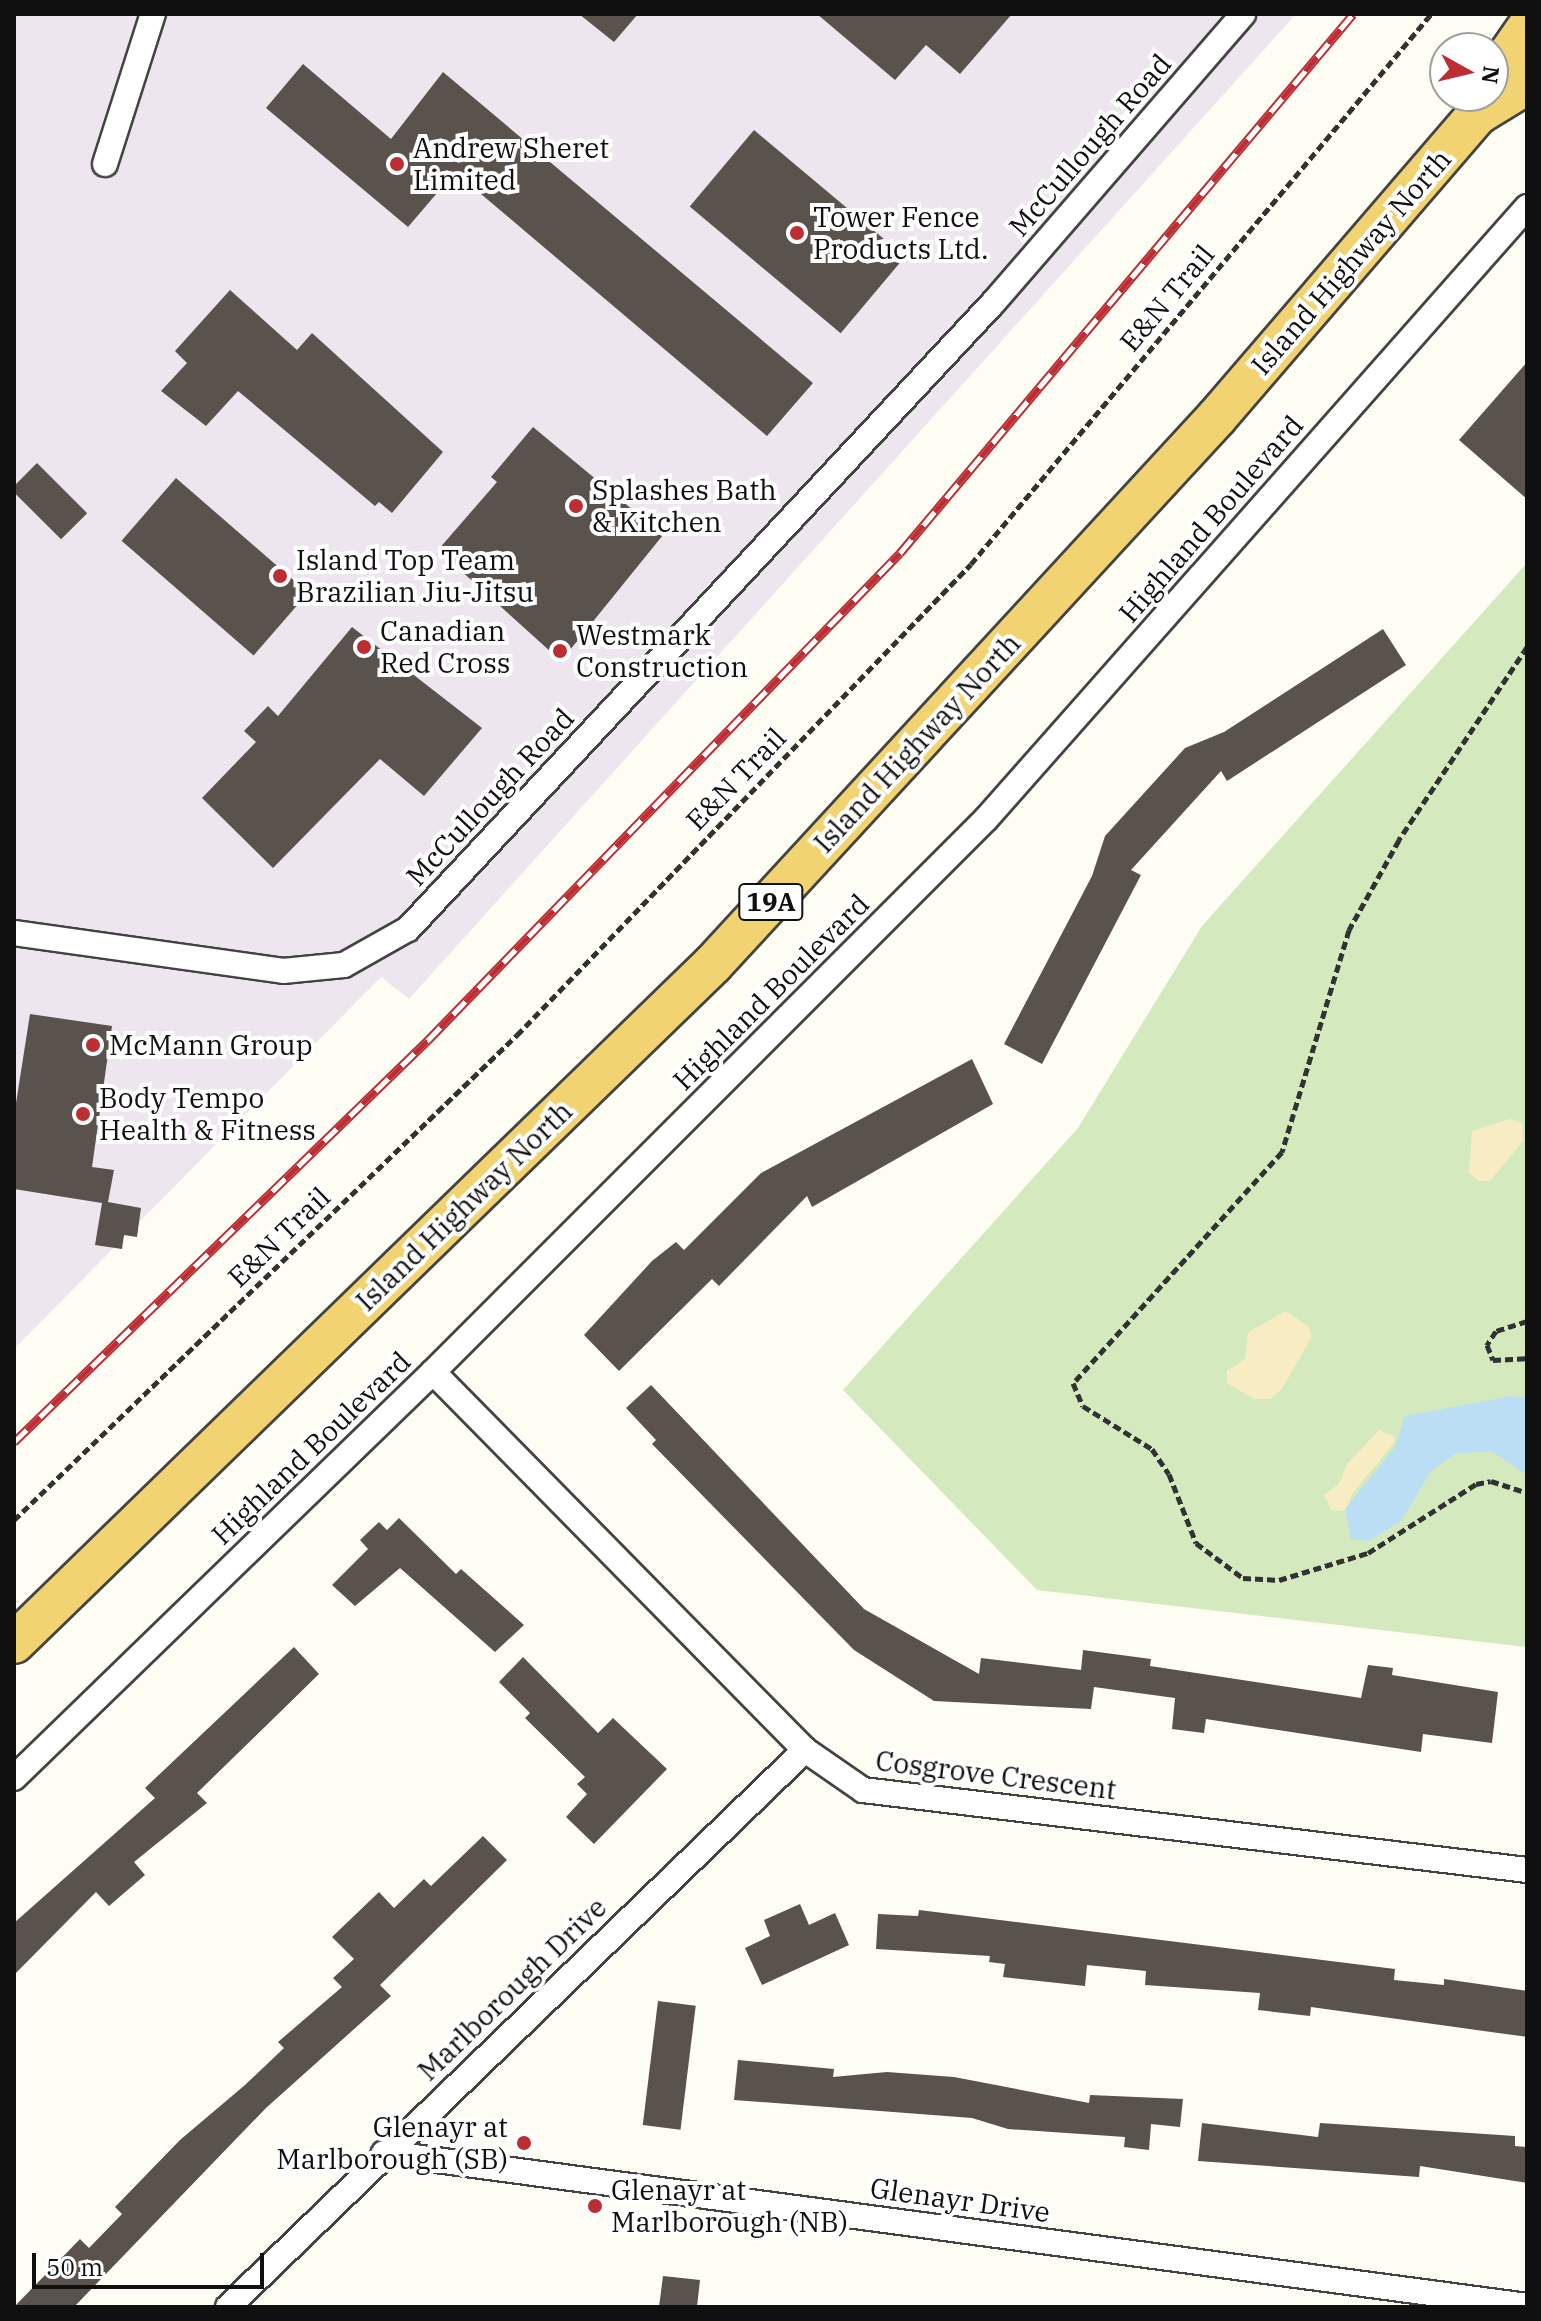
<!DOCTYPE html>
<html>
<head>
<meta charset="utf-8">
<style>
  body { margin:0 }
  #map { position:relative; width:1541px; height:2321px; overflow:hidden; background:#fefdf4; font-family:"IBM Plex Serif",serif }
  div>[style] { position:absolute }
  .industrial>* { inset:0; background:#ede6ee }
  .green>* { inset:0; background:#d4e9be }
  .sand>* { inset:0; background:#f8ecc3 }
  .water>* { inset:0; background:#bbdef4 }
  .building>* { inset:0; background:#59524d; transform-origin:0 0 }
  .path>* { height:5px; margin-top:-2.5px; transform-origin:0; background:repeating-linear-gradient(90deg,#323232 0 8px,transparent 0 12px) }
  .roads { filter:drop-shadow(2px 0 #434343) drop-shadow(-2px 0 #434343) drop-shadow(0 2px #434343) drop-shadow(0 -2px #434343) }
  .street>* { height:24px; margin:-12px; padding:0 12px; transform-origin:12px; border-radius:12px; background:#fff }
  .primary>* { height:40px; margin:-20px; padding:0 20px; transform-origin:20px; border-radius:20px; background:#f2d371 }
  .rail>* { height:9px; margin-top:-4.5px; transform-origin:0; background:repeating-linear-gradient(90deg,#fff 0 18px,#bc2d34 0 36px); box-sizing:border-box; border-block:2px solid #bc2d34 }
  .dots>* { width:22px; height:22px; translate:-50% -50%; box-sizing:border-box; border:4px solid #fff; border-radius:50% }
  span { translate:-50% -50%; white-space:nowrap; text-align:center; line-height:1.15; -webkit-text-stroke:8px #fff; paint-order:stroke }
  .shield-label span { padding:2px 6px; background:#fff; border:2px solid; border-radius:6px; -webkit-text-stroke-width:0 }
  .shield-label { font-size:26px; color:#101010; font-weight:700 }
  .street-label { font-size:28px; color:#101010 }
  .poi-label { font-size:28px; color:#101010 }
  .left { translate:0 -50%; text-align:left }
  .right { translate:-100% -50%; text-align:right }
  .frame { position:absolute; inset:0; border:16px solid #101010; pointer-events:none }
  .north { position:absolute; left:1429px; top:32px; width:80px; height:80px; box-sizing:border-box; background:#fff; border:2px solid #9f9f9f; border-radius:50%; rotate:98deg; font-size:22px; font-weight:700; line-height:32px; text-align:center; color:#101010 }
  .north::after { content:''; display:block; margin:auto; width:28px; height:36px; background:#bc2d34; clip-path:polygon(50% 0,100% 100%,50% 72%,0 100%) }
  .scale { position:absolute; left:32px; top:2253px; width:232px; height:36px; box-sizing:border-box; border:4px solid #101010; border-top:0; padding-left:10px; font-size:24px; line-height:28px; white-space:nowrap; color:#101010; -webkit-text-stroke:6px #fff; paint-order:stroke }
</style>
</head>
<body>
<div id="map">
  <div class="industrial">
    <i style="clip-path:polygon(14px 14px,1296px 14px,409px 999px,381px 977px,14px 1349px)"></i>
  </div>
  <div class="green">
    <i style="clip-path:polygon(1527px 563px,1527px 1647px,1037px 1590px,843px 1390px,1078px 1128px,1202px 926px)"></i>
  </div>
  <div class="sand">
    <i style="clip-path:polygon(1510px 1119px,1522px 1123px,1523px 1141px,1490px 1181px,1478px 1181px,1469px 1173px,1472px 1131px)"></i>
    <i style="clip-path:polygon(1286px 1311px,1309px 1327px,1311px 1338px,1282px 1389px,1270px 1399px,1254px 1399px,1227px 1383px,1227px 1371px,1245px 1359px,1248px 1332px)"></i>
    <i style="clip-path:polygon(1379px 1430px,1394px 1436px,1394px 1443px,1352px 1494px,1346px 1511px,1331px 1510px,1324px 1495px,1339px 1484px,1347px 1464px)"></i>
  </div>
  <div class="water">
    <i style="clip-path:polygon(1512px 1396px,1527px 1399px,1527px 1475px,1491px 1451px,1455px 1454px,1431px 1471px,1401px 1521px,1369px 1541px,1351px 1539px,1345px 1509px,1395px 1447px,1405px 1416px)"></i>
  </div>
  <div class="building">
    <i style="clip-path:polygon(579px 14px,638px 14px,614px 42px)"></i>
    <i style="clip-path:polygon(817px 14px,1012px 14px,960px 74px,926px 45px,895px 80px)"></i>
    <i style="clip-path:polygon(303px 64px,391px 139px,443px 72px,813px 383px,767px 436px,455px 172px,408px 227px,266px 108px)"></i>
    <i style="left:754px;top:130px;width:197px;height:100px;rotate:40deg"></i>
    <i style="clip-path:polygon(230px 290px,297px 350px,312px 333px,443px 452px,392px 513px,379px 502px,375px 506px,238px 391px,206px 426px,161px 391px,187px 363px,175px 351px)"></i>
    <i style="clip-path:polygon(1527px 362px,1527px 499px,1459px 440px)"></i>
    <i style="clip-path:polygon(533px 427px,663px 535px,561px 661px,438px 550px,497px 482px,491px 477px)"></i>
    <i style="left:37px;top:463px;width:71px;height:37px;rotate:45deg"></i>
    <i style="left:176px;top:478px;width:175px;height:83px;rotate:41deg"></i>
    <i style="clip-path:polygon(352px 627px,482px 728px,424px 796px,380px 759px,273px 868px,202px 798px,256px 742px,244px 731px,268px 706px,278px 716px)"></i>
    <i style="clip-path:polygon(1383px 629px,1406px 665px,1227px 781px,1221px 771px,1131px 870px,1141px 875px,1042px 1064px,1004px 1044px,1092px 876px,1105px 836px,1185px 748px,1224px 732px)"></i>
    <i style="clip-path:polygon(30px 1014px,112px 1026px,92px 1167px,114px 1170px,108px 1202px,141px 1208px,137px 1237px,124px 1235px,122px 1249px,95px 1245px,102px 1203px,14px 1189px,14px 1116px)"></i>
    <i style="clip-path:polygon(972px 1059px,993px 1104px,812px 1207px,807px 1196px,719px 1286px,712px 1279px,619px 1371px,584px 1335px,652px 1261px,676px 1242px,684px 1250px,761px 1173px)"></i>
    <i style="clip-path:polygon(651px 1385px,864px 1609px,979px 1674px,981px 1658px,1081px 1670px,1083px 1650px,1151px 1659px,1150px 1666px,1361px 1698px,1368px 1665px,1393px 1668px,1392px 1675px,1498px 1692px,1492px 1743px,1423px 1734px,1421px 1752px,1206px 1719px,1204px 1733px,1172px 1729px,1175px 1698px,1094px 1687px,1091px 1709px,934px 1701px,854px 1650px,652px 1444px,656px 1440px,626px 1408px)"></i>
    <i style="clip-path:polygon(399px 1518px,456px 1574px,461px 1569px,524px 1625px,495px 1652px,400px 1568px,355px 1606px,332px 1585px,368px 1549px,360px 1540px,379px 1522px,387px 1530px)"></i>
    <i style="clip-path:polygon(294px 1647px,319px 1674px,197px 1793px,207px 1803px,134px 1862px,145px 1875px,109px 1906px,96px 1892px,14px 1975px,14px 1923px,155px 1798px,145px 1788px)"></i>
    <i style="clip-path:polygon(523px 1657px,598px 1733px,613px 1718px,667px 1769px,594px 1844px,566px 1817px,587px 1794px,577px 1784px,585px 1777px,525px 1718px,530px 1713px,499px 1682px)"></i>
    <i style="clip-path:polygon(483px 1836px,507px 1860px,380px 1985px,391px 1996px,266px 2108px,74px 2307px,14px 2307px,80px 2239px,89px 2248px,122px 2214px,115px 2207px,180px 2140px,245px 2085px,284px 2048px,278px 2042px,342px 1987px,333px 1978px,354px 1959px,332px 1937px,379px 1892px,394px 1908px,424px 1879px,431px 1886px)"></i>
    <i style="clip-path:polygon(800px 1904px,809px 1925px,835px 1913px,849px 1945px,762px 1985px,745px 1948px,770px 1936px,764px 1920px)"></i>
    <i style="clip-path:polygon(919px 1910px,1395px 1969px,1394px 1980px,1444px 1985px,1444px 1979px,1527px 1991px,1527px 2037px,1311px 2007px,1310px 2016px,1258px 2010px,1260px 1993px,1145px 1985px,1146px 1971px,1087px 1965px,1085px 1986px,1003px 1977px,1005px 1964px,989px 1962px,990px 1956px,876px 1949px,878px 1914px,918px 1916px)"></i>
    <i style="left:658px;top:2001px;width:38px;height:125px;rotate:7deg"></i>
    <i style="clip-path:polygon(738px 2060px,834px 2069px,833px 2077px,887px 2072px,954px 2077px,1089px 2103px,1090px 2095px,1183px 2099px,1180px 2127px,1151px 2124px,1149px 2150px,1124px 2147px,1125px 2137px,1008px 2129px,972px 2118px,734px 2100px)"></i>
    <i style="clip-path:polygon(1202px 2123px,1318px 2137px,1320px 2123px,1515px 2136px,1515px 2146px,1527px 2147px,1527px 2183px,1420px 2166px,1419px 2177px,1198px 2161px)"></i>
    <i style="clip-path:polygon(663px 2276px,700px 2280px,697px 2307px,659px 2307px)"></i>
  </div>
  <div class="path">
    <i style="left:1527px;top:647px;width:232px;rotate:123.6deg"></i>
    <i style="left:1399px;top:840px;width:103px;rotate:119.1deg"></i>
    <i style="left:1349px;top:930px;width:232px;rotate:106.8deg"></i>
    <i style="left:1282px;top:1152px;width:312px;rotate:132.1deg"></i>
    <i style="left:1073px;top:1383px;width:25px;rotate:67deg"></i>
    <i style="left:1083px;top:1406px;width:81px;rotate:31.9deg"></i>
    <i style="left:1152px;top:1449px;width:30px;rotate:56deg"></i>
    <i style="left:1169px;top:1474px;width:74px;rotate:68.6deg"></i>
    <i style="left:1196px;top:1543px;width:59px;rotate:36.7deg"></i>
    <i style="left:1243px;top:1578px;width:36px;rotate:3deg"></i>
    <i style="left:1279px;top:1580px;width:93px;rotate:-16.9deg"></i>
    <i style="left:1368px;top:1553px;width:128px;rotate:-32.6deg"></i>
    <i style="left:1476px;top:1484px;width:15px;rotate:-11deg"></i>
    <i style="left:1491px;top:1481px;width:38px;rotate:18deg"></i>
    <i style="left:1527px;top:1321px;width:33px;rotate:162deg"></i>
    <i style="left:1496px;top:1331px;width:17px;rotate:123deg"></i>
    <i style="left:1487px;top:1345px;width:16px;rotate:68deg"></i>
    <i style="left:1493px;top:1360px;width:34px;rotate:-3deg"></i>
    <i style="left:14px;top:1520px;width:699px;rotate:-43.96deg"></i>
    <i style="left:517px;top:1035px;width:654px;rotate:-46.05deg"></i>
    <i style="left:971px;top:564px;width:717px;rotate:-50.09deg"></i>
  </div>
  <div class="roads">
    <div class="street">
      <i style="left:105px;top:164px;width:157px;rotate:-72.3deg"></i>
      <i style="left:14px;top:933px;width:272px;rotate:8deg"></i>
      <i style="left:283px;top:971px;width:61px;rotate:-5.6deg"></i>
      <i style="left:344px;top:965px;width:73px;rotate:-29.4deg"></i>
      <i style="left:408px;top:929px;width:857px;rotate:-46.94deg"></i>
      <i style="left:993px;top:303px;width:382px;rotate:-49.1deg"></i>
      <i style="left:433px;top:1372px;width:530px;rotate:45.46deg"></i>
      <i style="left:805px;top:1750px;width:70px;rotate:34.6deg"></i>
      <i style="left:863px;top:1790px;width:669px;rotate:6.87deg"></i>
      <i style="left:14px;top:1778px;width:583px;rotate:-44.1deg"></i>
      <i style="left:433px;top:1372px;width:782px;rotate:-45deg"></i>
      <i style="left:986px;top:819px;width:817px;rotate:-48.52deg"></i>
      <i style="left:384px;top:2153px;width:1153px;rotate:7.62deg"></i>
      <i style="left:228px;top:2307px;width:802px;rotate:-43.99deg"></i>
    </div>
    <div class="primary">
      <i style="left:1493px;top:77px;width:60px;rotate:-55.2deg"></i>
      <i style="left:1478px;top:114px;width:57px;rotate:-31.5deg"></i>
      <i style="left:14px;top:1643px;width:974px;rotate:-44.17deg"></i>
      <i style="left:713px;top:964px;width:744px;rotate:-47.34deg"></i>
      <i style="left:1217px;top:417px;width:400px;rotate:-49.3deg"></i>
      <i style="left:1478px;top:114px;width:19px;rotate:-69deg"></i>
    </div>
  </div>
  <div class="rail">
    <i style="left:14px;top:1442px;width:577px;rotate:-44.16deg"></i>
    <i style="left:428px;top:1040px;width:678px;rotate:-45.9deg"></i>
    <i style="left:900px;top:553px;width:704px;rotate:-49.95deg"></i>
  </div>
  <div class="dots">
    <i style="left:397px;top:164px;background:#bc2d34"></i>
    <i style="left:797px;top:233px;background:#bc2d34"></i>
    <i style="left:576px;top:506px;background:#bc2d34"></i>
    <i style="left:280px;top:576px;background:#bc2d34"></i>
    <i style="left:364px;top:647px;background:#bc2d34"></i>
    <i style="left:560px;top:651px;background:#bc2d34"></i>
    <i style="left:93px;top:1045px;background:#bc2d34"></i>
    <i style="left:83px;top:1114px;background:#bc2d34"></i>
    <i style="left:524px;top:2143px;background:#bc2d34"></i>
    <i style="left:595px;top:2206px;background:#bc2d34"></i>
  </div>
  <div class="shield-label">
    <span style="left:771px;top:902px">19A</span>
  </div>
  <div class="street-label">
    <span style="left:1090px;top:145px;rotate:-49deg">McCullough Road</span>
    <span style="left:1351px;top:262px;rotate:-49deg">Island Highway North</span>
    <span style="left:1167px;top:298px;rotate:-50deg">E&amp;N Trail</span>
    <span style="left:1211px;top:519px;rotate:-49deg">Highland Boulevard</span>
    <span style="left:917px;top:743px;rotate:-47deg">Island Highway North</span>
    <span style="left:736px;top:779px;rotate:-46deg">E&amp;N Trail</span>
    <span style="left:490px;top:797px;rotate:-47deg">McCullough Road</span>
    <span style="left:771px;top:992px;rotate:-45deg">Highland Boulevard</span>
    <span style="left:464px;top:1206px;rotate:-44deg">Island Highway North</span>
    <span style="left:279px;top:1237px;rotate:-44deg">E&amp;N Trail</span>
    <span style="left:311px;top:1448px;rotate:-44deg">Highland Boulevard</span>
    <span style="left:996px;top:1775px;rotate:7deg">Cosgrove Crescent</span>
    <span style="left:512px;top:1989px;rotate:-44deg">Marlborough Drive</span>
    <span style="left:960px;top:2200px;rotate:8deg">Glenayr Drive</span>
  </div>
  <div class="poi-label">
    <span class="left" style="left:413px;top:164px">Andrew Sheret<br>Limited</span>
    <span class="left" style="left:813px;top:233px">Tower Fence<br>Products Ltd.</span>
    <span class="left" style="left:592px;top:506px">Splashes Bath<br>&amp; Kitchen</span>
    <span class="left" style="left:296px;top:576px">Island Top Team<br>Brazilian Jiu-Jitsu</span>
    <span class="left" style="left:380px;top:647px">Canadian<br>Red Cross</span>
    <span class="left" style="left:576px;top:651px">Westmark<br>Construction</span>
    <span class="left" style="left:109px;top:1045px">McMann Group</span>
    <span class="left" style="left:99px;top:1114px">Body Tempo<br>Health &amp; Fitness</span>
    <span class="right" style="left:508px;top:2143px">Glenayr at<br>Marlborough (SB)</span>
    <span class="left" style="left:611px;top:2206px">Glenayr at<br>Marlborough (NB)</span>
  </div>
  <div class="frame"></div>
  <div class="north">N</div>
  <div class="scale">50 m</div>
</div>
</body>
</html>
